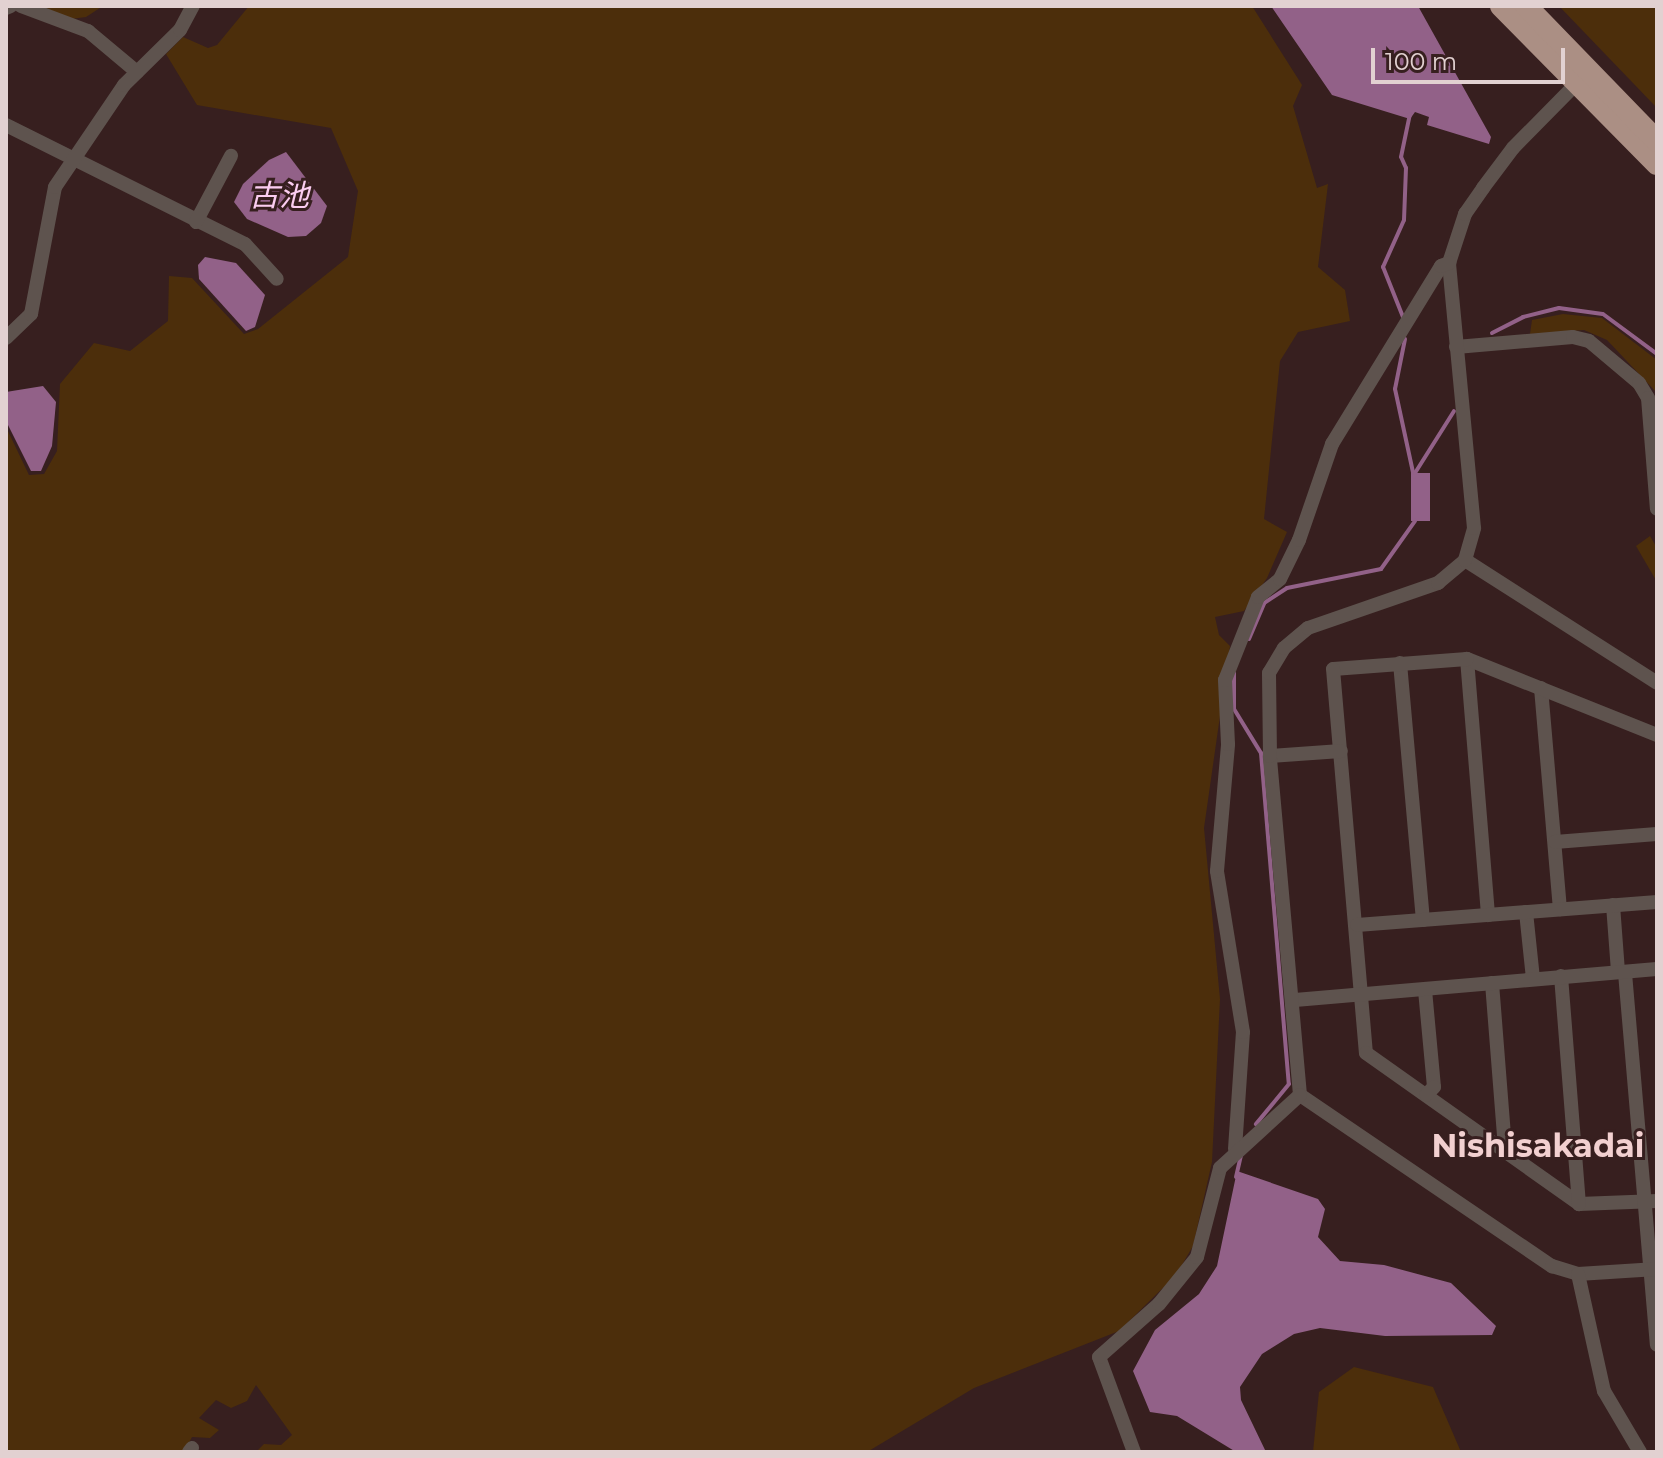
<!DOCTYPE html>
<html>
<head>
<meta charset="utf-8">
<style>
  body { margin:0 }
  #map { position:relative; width:1663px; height:1458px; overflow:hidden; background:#371f1f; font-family:Montserrat,"Noto Sans JP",sans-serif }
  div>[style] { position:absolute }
  .green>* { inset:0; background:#4c2e0b }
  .water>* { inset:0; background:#926188; transform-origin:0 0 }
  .stream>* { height:4px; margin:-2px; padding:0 2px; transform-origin:2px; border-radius:2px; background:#926188 }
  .minor>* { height:14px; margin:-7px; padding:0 7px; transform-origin:7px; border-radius:7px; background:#5e534e }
  .highway>* { height:22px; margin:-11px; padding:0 11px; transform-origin:11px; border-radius:11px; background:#ab8f84 }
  span { translate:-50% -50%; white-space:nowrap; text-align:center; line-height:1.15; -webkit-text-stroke:6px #371f1f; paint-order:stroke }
  .water-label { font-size:30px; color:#fbcdf0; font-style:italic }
  .quarter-label { font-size:32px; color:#f2d0d0; font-weight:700 }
  .frame { position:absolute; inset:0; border:8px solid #e2d1d1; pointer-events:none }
  .scale { position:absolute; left:1371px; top:48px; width:194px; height:36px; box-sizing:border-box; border:4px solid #e2d1d1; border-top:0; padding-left:10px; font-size:24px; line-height:28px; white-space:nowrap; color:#e2d1d1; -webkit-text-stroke:6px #371f1f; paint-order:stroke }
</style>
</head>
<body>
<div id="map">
  <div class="green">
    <i style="clip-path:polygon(34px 6px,103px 6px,86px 17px,71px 19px)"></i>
    <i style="clip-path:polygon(249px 6px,1252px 6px,1302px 85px,1293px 106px,1317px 188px,1328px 184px,1318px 267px,1345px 290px,1350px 321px,1298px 332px,1280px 361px,1264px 519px,1287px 532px,1267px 578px,1244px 611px,1215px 617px,1219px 635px,1230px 646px,1204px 828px,1220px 999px,1212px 1162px,1193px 1246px,1176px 1275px,1119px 1331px,974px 1388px,867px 1452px,256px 1452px,264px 1444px,281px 1445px,292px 1435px,256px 1385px,247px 1401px,231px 1408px,216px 1400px,199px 1418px,219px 1430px,210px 1438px,192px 1437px,184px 1452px,6px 1452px,6px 427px,29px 475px,44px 474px,57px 451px,60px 384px,94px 343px,130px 351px,168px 321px,169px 276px,192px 278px,244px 334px,258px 329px,348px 257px,358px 191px,331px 128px,197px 105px,166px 54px,183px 37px,208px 48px,217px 45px)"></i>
    <i style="clip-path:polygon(1559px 6px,1657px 6px,1657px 108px)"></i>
    <i style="clip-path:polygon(1563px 314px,1602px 318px,1657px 360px,1657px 393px,1607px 340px,1584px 330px,1530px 334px,1532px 320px)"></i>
    <i style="clip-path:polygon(1650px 536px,1657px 548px,1657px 582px,1636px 546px)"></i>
    <i style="clip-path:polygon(1354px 1367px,1433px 1387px,1461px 1452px,1313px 1452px,1319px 1392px)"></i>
  </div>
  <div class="water">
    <i style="clip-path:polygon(1271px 6px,1418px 6px,1491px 137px,1489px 144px,1427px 125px,1429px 117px,1415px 112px,1410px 119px,1332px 95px)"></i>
    <i style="clip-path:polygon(286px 152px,327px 206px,321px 223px,306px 236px,288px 237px,247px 219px,234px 202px,243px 184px,269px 160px)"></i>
    <i style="clip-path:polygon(205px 257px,236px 263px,265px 295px,255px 327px,246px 331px,199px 279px,198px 265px)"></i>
    <i style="clip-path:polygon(43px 386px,56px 402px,52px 446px,41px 471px,31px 471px,6px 421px,6px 392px)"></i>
    <i style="left:1411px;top:473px;width:19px;height:48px"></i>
    <i style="clip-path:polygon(1237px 1171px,1318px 1199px,1325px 1209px,1318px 1237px,1340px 1261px,1384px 1265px,1451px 1283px,1496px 1326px,1492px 1335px,1385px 1336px,1320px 1328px,1294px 1334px,1262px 1354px,1240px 1387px,1241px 1400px,1266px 1452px,1236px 1452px,1177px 1416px,1150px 1412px,1133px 1371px,1155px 1330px,1199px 1294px,1217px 1266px)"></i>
  </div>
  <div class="stream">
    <i style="left:1403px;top:317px;width:54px;rotate:-111.8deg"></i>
    <i style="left:1383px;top:267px;width:51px;rotate:-65.9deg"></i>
    <i style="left:1404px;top:220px;width:52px;rotate:-87.8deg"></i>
    <i style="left:1406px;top:168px;width:12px;rotate:-114deg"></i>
    <i style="left:1401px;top:157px;width:44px;rotate:-78.2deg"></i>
    <i style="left:1492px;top:333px;width:35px;rotate:-27deg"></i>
    <i style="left:1523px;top:317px;width:37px;rotate:-14deg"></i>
    <i style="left:1559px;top:308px;width:44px;rotate:7.8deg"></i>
    <i style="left:1603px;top:314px;width:67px;rotate:36.5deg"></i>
    <i style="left:1405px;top:339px;width:51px;rotate:101.3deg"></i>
    <i style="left:1395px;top:389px;width:90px;rotate:77.8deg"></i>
    <i style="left:1415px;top:473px;width:73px;rotate:-57.8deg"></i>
    <i style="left:1249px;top:639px;width:39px;rotate:-67deg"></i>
    <i style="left:1264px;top:603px;width:27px;rotate:-33deg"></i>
    <i style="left:1287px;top:588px;width:96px;rotate:-11.4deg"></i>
    <i style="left:1381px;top:569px;width:59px;rotate:-54.7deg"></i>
    <i style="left:1234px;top:673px;width:36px;rotate:90deg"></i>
    <i style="left:1234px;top:709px;width:52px;rotate:58.5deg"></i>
    <i style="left:1261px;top:753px;width:332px;rotate:85.2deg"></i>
    <i style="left:1289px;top:1084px;width:52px;rotate:129.5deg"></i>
    <i style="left:1236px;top:1177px;width:22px;rotate:-77deg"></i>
  </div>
  <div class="minor">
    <i style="left:21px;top:6px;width:72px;rotate:20.5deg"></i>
    <i style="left:88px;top:31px;width:64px;rotate:39.9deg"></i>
    <i style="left:6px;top:8px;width:5px;rotate:-22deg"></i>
    <i style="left:6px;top:125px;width:267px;rotate:26.5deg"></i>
    <i style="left:245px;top:244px;width:47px;rotate:47.6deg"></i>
    <i style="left:196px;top:222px;width:75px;rotate:-62.1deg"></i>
    <i style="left:6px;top:338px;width:35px;rotate:-44deg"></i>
    <i style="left:31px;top:314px;width:129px;rotate:-79.3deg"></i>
    <i style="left:55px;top:187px;width:123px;rotate:-55.9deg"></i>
    <i style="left:124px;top:85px;width:78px;rotate:-44.5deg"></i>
    <i style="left:180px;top:30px;width:27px;rotate:-62deg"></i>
    <i style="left:1456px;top:347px;width:117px;rotate:-4.9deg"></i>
    <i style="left:1573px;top:337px;width:16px;rotate:14deg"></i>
    <i style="left:1589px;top:341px;width:65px;rotate:40deg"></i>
    <i style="left:1639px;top:383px;width:17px;rotate:59deg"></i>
    <i style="left:1648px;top:398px;width:111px;rotate:85.4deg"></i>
    <i style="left:1465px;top:560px;width:228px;rotate:32.6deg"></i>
    <i style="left:1467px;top:659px;width:257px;rotate:85.3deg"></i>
    <i style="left:1400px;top:663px;width:258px;rotate:84.9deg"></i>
    <i style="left:1541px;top:688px;width:222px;rotate:85.1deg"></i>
    <i style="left:1657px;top:735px;width:205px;rotate:-158.2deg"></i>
    <i style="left:1467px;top:659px;width:134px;rotate:175.7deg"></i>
    <i style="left:1333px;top:669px;width:385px;rotate:85.1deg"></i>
    <i style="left:1366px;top:1053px;width:261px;rotate:35.3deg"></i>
    <i style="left:1579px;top:1204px;width:78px;rotate:-2.2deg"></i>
    <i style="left:1270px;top:756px;width:71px;rotate:-4deg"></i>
    <i style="left:1555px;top:842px;width:102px;rotate:-4.5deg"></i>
    <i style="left:1613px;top:905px;width:67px;rotate:85.7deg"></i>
    <i style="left:1526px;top:912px;width:67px;rotate:84deg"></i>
    <i style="left:1357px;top:925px;width:301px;rotate:-4.4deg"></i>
    <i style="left:1625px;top:973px;width:373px;rotate:85.1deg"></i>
    <i style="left:1561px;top:976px;width:229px;rotate:85.5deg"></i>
    <i style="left:1492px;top:983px;width:166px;rotate:85.5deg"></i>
    <i style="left:1425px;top:990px;width:97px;rotate:84.7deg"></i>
    <i style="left:1434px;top:1087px;width:11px;rotate:135deg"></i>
    <i style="left:1295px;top:1000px;width:363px;rotate:-4.9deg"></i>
    <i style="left:1300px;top:1095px;width:340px;rotate:-95.1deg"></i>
    <i style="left:1270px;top:756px;width:83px;rotate:-90.7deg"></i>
    <i style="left:1269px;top:673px;width:29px;rotate:-59deg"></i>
    <i style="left:1284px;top:648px;width:31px;rotate:-40deg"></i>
    <i style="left:1308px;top:628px;width:138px;rotate:-19.1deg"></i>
    <i style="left:1438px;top:583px;width:35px;rotate:-40deg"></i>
    <i style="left:1465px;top:560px;width:33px;rotate:-74deg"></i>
    <i style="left:1474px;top:528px;width:266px;rotate:-95.4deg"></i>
    <i style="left:1449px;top:263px;width:52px;rotate:-71.9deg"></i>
    <i style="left:1465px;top:214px;width:32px;rotate:-55deg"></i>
    <i style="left:1483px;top:188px;width:50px;rotate:-53.1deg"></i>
    <i style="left:1513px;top:148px;width:97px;rotate:-45.4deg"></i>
    <i style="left:1300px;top:1095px;width:305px;rotate:34.2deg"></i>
    <i style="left:1552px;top:1266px;width:27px;rotate:17deg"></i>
    <i style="left:1578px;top:1274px;width:79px;rotate:-3.6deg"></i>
    <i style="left:1235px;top:1149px;width:117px;rotate:-86.1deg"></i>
    <i style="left:1243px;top:1032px;width:163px;rotate:-99.2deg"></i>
    <i style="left:1217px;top:871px;width:127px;rotate:-85deg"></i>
    <i style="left:1228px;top:744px;width:64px;rotate:-92.7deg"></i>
    <i style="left:1225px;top:680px;width:89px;rotate:-68.3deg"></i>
    <i style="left:1258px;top:597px;width:28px;rotate:-39deg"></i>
    <i style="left:1280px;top:579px;width:43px;rotate:-64deg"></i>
    <i style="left:1299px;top:540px;width:102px;rotate:-71deg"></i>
    <i style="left:1332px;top:444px;width:209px;rotate:-58.5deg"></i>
    <i style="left:1441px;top:266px;width:9px;rotate:-21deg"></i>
    <i style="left:1578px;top:1274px;width:120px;rotate:77.5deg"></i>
    <i style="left:1604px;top:1391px;width:71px;rotate:59.5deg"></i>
    <i style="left:189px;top:1452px;width:5px;rotate:-53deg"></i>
    <i style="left:1134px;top:1452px;width:101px;rotate:-110.2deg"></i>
    <i style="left:1099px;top:1357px;width:80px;rotate:-41.5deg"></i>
    <i style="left:1159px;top:1304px;width:60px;rotate:-51deg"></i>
    <i style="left:1197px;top:1257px;width:92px;rotate:-75.5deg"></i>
    <i style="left:1220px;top:1168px;width:108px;rotate:-42.4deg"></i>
  </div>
  <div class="highway">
    <i style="left:1501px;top:6px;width:222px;rotate:45.4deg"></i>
    <i style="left:1526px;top:6px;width:188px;rotate:45.9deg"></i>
  </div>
  <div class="water-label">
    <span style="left:279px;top:196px">古池</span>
  </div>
  <div class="quarter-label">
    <span style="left:1538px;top:1146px">Nishisakadai</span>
  </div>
  <div class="frame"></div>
  <div class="scale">100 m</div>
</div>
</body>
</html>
